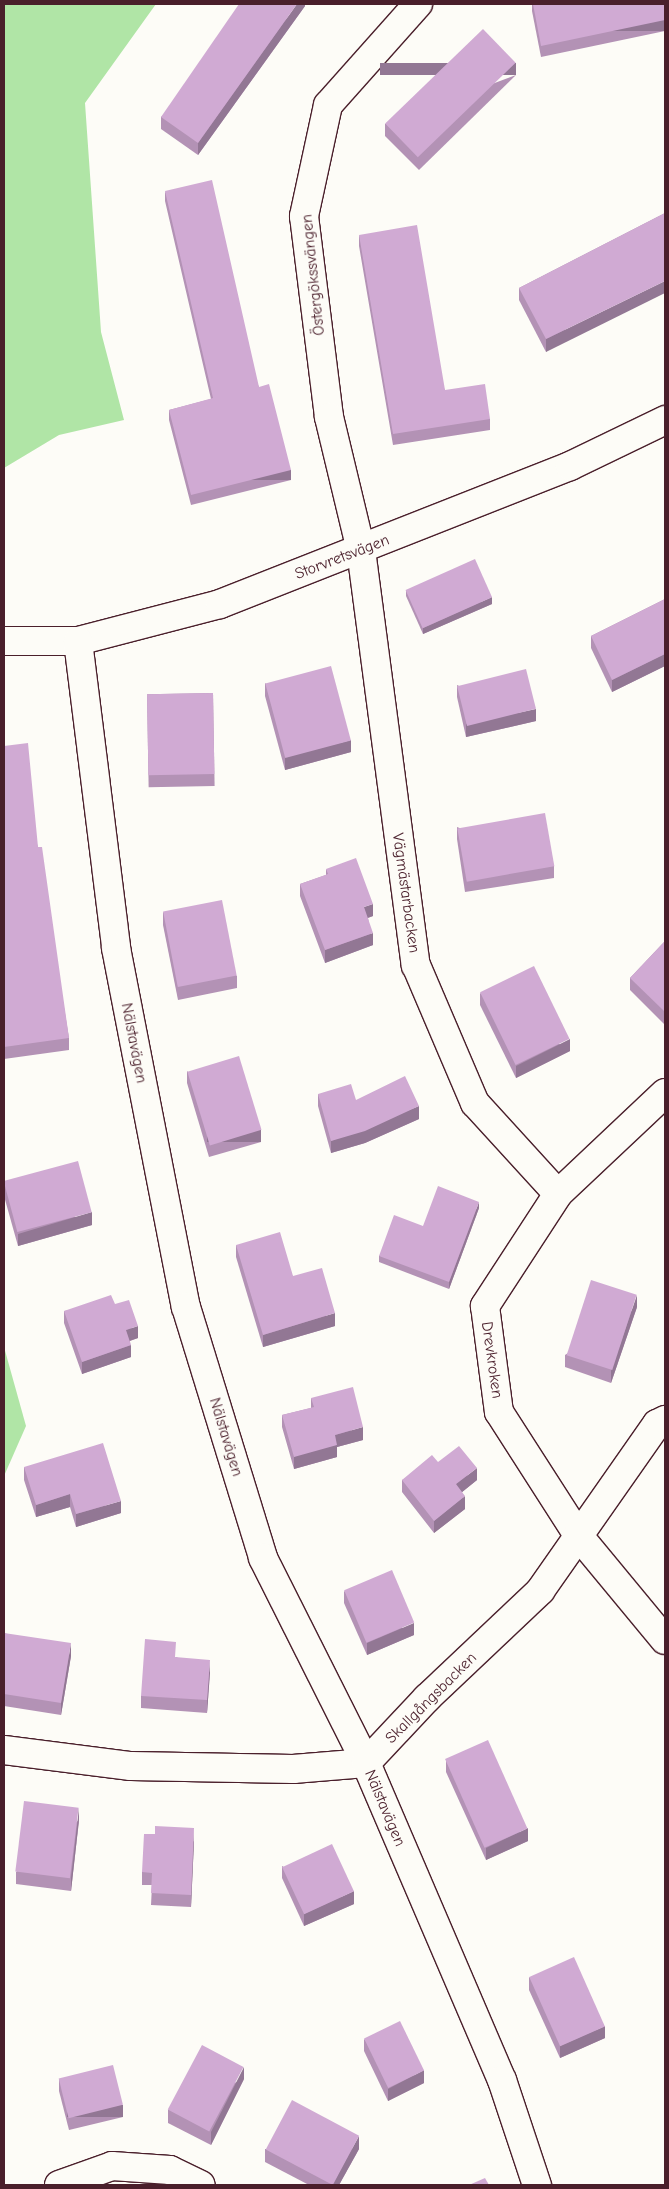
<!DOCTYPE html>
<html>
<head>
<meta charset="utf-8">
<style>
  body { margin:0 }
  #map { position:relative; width:669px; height:2189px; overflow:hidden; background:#fdfcf7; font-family:"Comic Neue",sans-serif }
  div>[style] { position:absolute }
  .green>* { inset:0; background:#b0e5a6 }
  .roads { filter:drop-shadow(1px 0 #4a1f2b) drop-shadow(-1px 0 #4a1f2b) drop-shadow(0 1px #4a1f2b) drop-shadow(0 -1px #4a1f2b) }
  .minor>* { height:28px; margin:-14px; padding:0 14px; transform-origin:14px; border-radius:14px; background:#fdfcf7 }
  .wall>* { inset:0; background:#b392b5; transform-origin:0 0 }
  .shaded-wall>* { inset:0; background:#927794; transform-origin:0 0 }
  .building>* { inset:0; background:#d0aad3; transform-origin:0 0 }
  span { translate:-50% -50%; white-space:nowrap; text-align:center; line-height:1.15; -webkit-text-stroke:4px #fdfcf7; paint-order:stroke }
  .street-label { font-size:16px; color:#4a1f2b }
  .frame { position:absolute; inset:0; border:5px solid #4a1f2b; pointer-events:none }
</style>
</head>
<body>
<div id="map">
  <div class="green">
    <i style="clip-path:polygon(4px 4px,156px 4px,85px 103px,101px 332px,124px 420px,59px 435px,4px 468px)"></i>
    <i style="clip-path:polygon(4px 1347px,26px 1426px,4px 1476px)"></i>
  </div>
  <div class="roads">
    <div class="minor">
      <i style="left:418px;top:4px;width:135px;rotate:131.7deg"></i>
      <i style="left:328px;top:105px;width:114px;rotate:102.2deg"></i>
      <i style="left:304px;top:216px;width:203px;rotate:82.9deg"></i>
      <i style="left:329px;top:417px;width:137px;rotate:76.5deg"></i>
      <i style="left:361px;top:550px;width:419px;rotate:82.5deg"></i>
      <i style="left:416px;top:965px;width:150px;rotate:66.9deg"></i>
      <i style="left:475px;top:1103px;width:123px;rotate:47.6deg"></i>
      <i style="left:4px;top:641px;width:74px"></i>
      <i style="left:78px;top:641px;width:147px;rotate:-14.6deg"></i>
      <i style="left:220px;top:604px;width:376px;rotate:-21.5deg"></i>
      <i style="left:570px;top:466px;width:106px;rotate:-25.8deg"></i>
      <i style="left:78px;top:641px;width:309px;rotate:82.9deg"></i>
      <i style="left:116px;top:948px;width:366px;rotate:79deg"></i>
      <i style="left:186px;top:1307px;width:263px;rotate:72.9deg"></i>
      <i style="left:263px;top:1558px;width:229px;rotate:63.3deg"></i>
      <i style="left:366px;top:1763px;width:345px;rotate:66.8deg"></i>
      <i style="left:502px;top:2080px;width:111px;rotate:71.6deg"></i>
      <i style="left:665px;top:1093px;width:147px;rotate:136.7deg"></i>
      <i style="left:558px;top:1194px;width:134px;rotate:123.1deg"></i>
      <i style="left:485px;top:1306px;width:107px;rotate:82.5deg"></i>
      <i style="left:499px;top:1412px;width:146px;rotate:57.3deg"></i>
      <i style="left:578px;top:1535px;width:136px;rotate:50.4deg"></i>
      <i style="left:4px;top:1750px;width:128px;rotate:7.2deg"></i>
      <i style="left:131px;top:1766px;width:162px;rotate:1.1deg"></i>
      <i style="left:293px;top:1769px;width:73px;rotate:-4.7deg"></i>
      <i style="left:366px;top:1763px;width:89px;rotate:-46.8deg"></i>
      <i style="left:427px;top:1698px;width:156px;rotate:-43.4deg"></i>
      <i style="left:540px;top:1591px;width:204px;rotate:-55deg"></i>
      <i style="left:657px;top:1424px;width:9px;rotate:-27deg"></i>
      <i style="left:59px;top:2185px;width:56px;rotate:-19.7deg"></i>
      <i style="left:112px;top:2166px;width:58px;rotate:3.9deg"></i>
      <i style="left:170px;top:2170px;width:34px;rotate:26deg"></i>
    </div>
  </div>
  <div class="wall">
    <i style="clip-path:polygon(305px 4px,305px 6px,198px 155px,161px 129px,161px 117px)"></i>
    <i style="clip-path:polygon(532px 4px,665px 4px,665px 31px,541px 57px,532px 11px)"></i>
    <i style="clip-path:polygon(516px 75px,419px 170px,385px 136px,385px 124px)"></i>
    <i style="clip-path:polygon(165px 191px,259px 387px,291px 480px,191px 505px,169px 420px,169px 410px,211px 399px,165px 201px)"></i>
    <i style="clip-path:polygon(665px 213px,546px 352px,519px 300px,519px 288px)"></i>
    <i style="clip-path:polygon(359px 235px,445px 390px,490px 419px,490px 430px,393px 445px,359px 246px)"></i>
    <i style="clip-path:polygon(406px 590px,492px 604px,423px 634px,406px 596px)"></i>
    <i style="clip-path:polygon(665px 599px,665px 666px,612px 692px,591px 648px,591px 636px)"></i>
    <i style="clip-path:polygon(265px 683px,351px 752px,285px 770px,265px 696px)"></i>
    <i style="clip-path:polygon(457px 685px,536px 721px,466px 737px,457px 697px)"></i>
    <i style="left:213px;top:693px;width:93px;height:66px;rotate:89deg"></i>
    <i style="clip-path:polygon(4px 746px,38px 847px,69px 1038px,69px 1050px,4px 1059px)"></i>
    <i style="clip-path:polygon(457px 827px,554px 866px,554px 878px,465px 892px,457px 839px)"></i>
    <i style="clip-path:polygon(326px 869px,373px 916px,368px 918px,373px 945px,325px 963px,300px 896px,300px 884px,326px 875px)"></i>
    <i style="clip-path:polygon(163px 912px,237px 976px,237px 988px,178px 1000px,163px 925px)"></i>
    <i style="clip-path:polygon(665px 941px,665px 1023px,664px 1024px,630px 990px,630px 978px)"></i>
    <i style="clip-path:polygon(480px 993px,570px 1051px,516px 1078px,480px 1005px)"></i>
    <i style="clip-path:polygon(187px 1071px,261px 1142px,209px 1157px,187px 1083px)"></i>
    <i style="clip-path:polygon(318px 1094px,356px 1100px,419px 1119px,365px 1143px,331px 1153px,318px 1106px)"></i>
    <i style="clip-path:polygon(4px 1182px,92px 1225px,18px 1246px,4px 1196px)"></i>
    <i style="clip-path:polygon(479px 1208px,449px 1289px,379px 1262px,379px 1256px,423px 1226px)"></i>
    <i style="clip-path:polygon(236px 1245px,293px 1276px,335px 1326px,263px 1347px,236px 1257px)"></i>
    <i style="clip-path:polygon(115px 1304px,138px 1338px,130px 1341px,131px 1357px,82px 1374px,64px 1323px,64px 1311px)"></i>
    <i style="clip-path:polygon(637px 1307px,611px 1383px,565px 1367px,565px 1355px)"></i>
    <i style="clip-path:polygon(311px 1398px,363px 1440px,337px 1447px,337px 1457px,294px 1469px,282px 1427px,282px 1415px,311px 1408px)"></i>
    <i style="clip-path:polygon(438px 1462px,477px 1480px,462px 1492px,465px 1509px,434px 1533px,402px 1492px,402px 1480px)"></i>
    <i style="clip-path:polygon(24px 1467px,121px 1513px,76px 1527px,70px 1507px,36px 1517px,24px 1480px)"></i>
    <i style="clip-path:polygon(344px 1591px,414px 1635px,367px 1655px,344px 1603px)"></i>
    <i style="clip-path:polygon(4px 1633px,71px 1656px,61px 1715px,4px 1706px)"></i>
    <i style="clip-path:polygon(176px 1657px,210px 1672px,207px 1713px,141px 1708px,141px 1696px)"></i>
    <i style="clip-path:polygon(446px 1760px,528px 1841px,486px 1860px,446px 1772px)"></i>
    <i style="clip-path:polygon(79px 1820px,71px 1891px,16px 1884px,16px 1872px)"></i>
    <i style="clip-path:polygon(194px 1841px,191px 1907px,151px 1905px,152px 1885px,142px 1885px,142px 1872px)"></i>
    <i style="clip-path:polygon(282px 1866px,354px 1904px,304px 1926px,282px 1878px)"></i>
    <i style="clip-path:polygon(529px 1977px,605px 2038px,560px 2058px,529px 1990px)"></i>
    <i style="clip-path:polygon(364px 2039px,424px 2083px,388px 2101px,364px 2051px)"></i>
    <i style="clip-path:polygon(59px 2079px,123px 2117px,69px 2130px,59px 2091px)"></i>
    <i style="clip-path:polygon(244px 2079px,211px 2145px,168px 2123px,168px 2110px)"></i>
    <i style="clip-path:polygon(265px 2149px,359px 2149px,339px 2185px,309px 2185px,265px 2162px)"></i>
  </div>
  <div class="shaded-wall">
    <i style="clip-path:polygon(297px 4px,305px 4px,305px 6px,198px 155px,198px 143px)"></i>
    <i style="left:665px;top:20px;width:11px;height:127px;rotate:90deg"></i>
    <i style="left:516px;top:63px;width:12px;height:136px;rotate:90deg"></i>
    <i style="clip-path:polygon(665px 281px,665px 293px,546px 352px,546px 339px)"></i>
    <i style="left:291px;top:470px;width:10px;height:103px;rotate:90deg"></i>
    <i style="clip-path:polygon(492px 597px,492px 604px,423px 634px,423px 628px)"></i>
    <i style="clip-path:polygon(665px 654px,665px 666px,612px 692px,612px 680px)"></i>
    <i style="clip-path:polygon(536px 709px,536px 721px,466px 737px,466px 724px)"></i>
    <i style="clip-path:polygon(351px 740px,351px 752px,285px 770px,285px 757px)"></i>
    <i style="clip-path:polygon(373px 904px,373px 916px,364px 919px,364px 907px)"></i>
    <i style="clip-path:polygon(373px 933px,373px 945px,325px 963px,325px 950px)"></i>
    <i style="left:664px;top:1011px;width:1px;height:13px"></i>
    <i style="clip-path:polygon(570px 1039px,570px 1051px,516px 1078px,516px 1066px)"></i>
    <i style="clip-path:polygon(419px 1106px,419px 1119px,365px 1143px,331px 1153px,331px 1141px)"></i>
    <i style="left:261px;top:1130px;width:12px;height:54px;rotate:90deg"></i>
    <i style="clip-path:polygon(479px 1202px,479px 1208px,449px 1289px,449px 1282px)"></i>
    <i style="clip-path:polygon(92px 1212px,92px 1225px,18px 1246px,18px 1234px)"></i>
    <i style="clip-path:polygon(637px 1295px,637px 1307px,611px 1383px,611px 1371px)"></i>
    <i style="clip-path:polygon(335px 1313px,335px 1326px,263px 1347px,263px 1335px)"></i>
    <i style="clip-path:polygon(138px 1326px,138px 1338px,126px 1342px,126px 1330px)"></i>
    <i style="clip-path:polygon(131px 1345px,131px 1357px,82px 1374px,82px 1362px)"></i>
    <i style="clip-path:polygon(363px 1427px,363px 1440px,337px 1447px,337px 1457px,294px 1469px,294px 1457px,335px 1435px)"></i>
    <i style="clip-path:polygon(477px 1468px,477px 1480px,456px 1497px,456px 1484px)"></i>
    <i style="clip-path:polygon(70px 1494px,70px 1507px,36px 1517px,36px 1505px)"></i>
    <i style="clip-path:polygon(465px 1496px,465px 1509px,434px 1533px,434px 1521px)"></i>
    <i style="clip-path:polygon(121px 1501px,121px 1513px,76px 1527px,76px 1514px)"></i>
    <i style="clip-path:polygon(414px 1623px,414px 1635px,367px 1655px,367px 1643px)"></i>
    <i style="clip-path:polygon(71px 1643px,71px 1656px,61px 1715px,61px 1703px)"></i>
    <i style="clip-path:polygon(210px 1660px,210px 1672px,207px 1713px,207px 1700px)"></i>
    <i style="clip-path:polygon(79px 1808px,79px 1820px,71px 1891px,71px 1878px)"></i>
    <i style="clip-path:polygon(194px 1828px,194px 1841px,191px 1907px,191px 1895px)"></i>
    <i style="clip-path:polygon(528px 1828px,528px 1841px,486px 1860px,486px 1848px)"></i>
    <i style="clip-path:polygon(354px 1891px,354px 1904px,304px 1926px,304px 1914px)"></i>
    <i style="clip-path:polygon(605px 2026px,605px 2038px,560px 2058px,560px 2046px)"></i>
    <i style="clip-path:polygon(244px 2067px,244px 2079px,211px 2145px,211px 2132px)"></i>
    <i style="clip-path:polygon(424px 2070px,424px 2083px,388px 2101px,388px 2089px)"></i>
    <i style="left:123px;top:2105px;width:12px;height:56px;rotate:90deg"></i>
    <i style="clip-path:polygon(359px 2136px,359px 2149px,339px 2185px,332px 2185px)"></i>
  </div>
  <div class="building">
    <i style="clip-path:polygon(239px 4px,297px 4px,198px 143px,161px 117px)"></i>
    <i style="clip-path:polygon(533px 4px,665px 4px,665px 20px,541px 46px)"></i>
    <i style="left:483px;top:29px;width:47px;height:136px;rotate:46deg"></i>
    <i style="clip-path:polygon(212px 180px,259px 387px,269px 384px,291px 470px,191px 495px,169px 410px,213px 398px,165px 191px)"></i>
    <i style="clip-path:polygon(665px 213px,665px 281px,546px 339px,519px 288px)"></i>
    <i style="clip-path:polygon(417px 225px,445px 390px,485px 384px,490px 419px,393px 434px,359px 235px)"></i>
    <i style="left:475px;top:559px;width:42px;height:76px;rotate:66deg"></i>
    <i style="clip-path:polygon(665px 599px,665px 654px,612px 680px,591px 636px)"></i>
    <i style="left:331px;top:666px;width:77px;height:68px;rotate:75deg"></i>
    <i style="left:526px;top:669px;width:41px;height:71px;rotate:76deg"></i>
    <i style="left:213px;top:693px;width:81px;height:66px;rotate:89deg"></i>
    <i style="clip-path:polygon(28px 743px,38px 847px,42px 847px,69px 1038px,4px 1047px,4px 746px)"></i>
    <i style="left:545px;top:813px;width:54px;height:89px;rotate:80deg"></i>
    <i style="clip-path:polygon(356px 858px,373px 904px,364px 907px,373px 933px,325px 950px,300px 884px,328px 874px,326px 869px)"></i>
    <i style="left:222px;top:900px;width:77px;height:60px;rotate:79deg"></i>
    <i style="clip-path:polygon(665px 941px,665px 1011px,664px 1011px,630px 978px)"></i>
    <i style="left:534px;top:966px;width:81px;height:60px;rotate:64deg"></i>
    <i style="left:239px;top:1056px;width:77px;height:54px;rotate:73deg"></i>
    <i style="clip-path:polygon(405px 1076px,419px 1106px,365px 1131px,331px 1141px,318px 1094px,351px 1084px,356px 1100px)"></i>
    <i style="left:78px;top:1161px;width:53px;height:77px;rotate:75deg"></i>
    <i style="clip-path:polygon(438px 1186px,479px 1202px,449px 1282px,379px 1256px,394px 1215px,423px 1226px)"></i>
    <i style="clip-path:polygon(280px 1232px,293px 1276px,322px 1268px,335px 1313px,263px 1335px,236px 1245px)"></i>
    <i style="left:591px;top:1280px;width:48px;height:79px;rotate:18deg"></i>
    <i style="clip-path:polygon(111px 1295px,115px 1304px,129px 1300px,138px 1326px,126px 1330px,131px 1345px,82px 1362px,64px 1311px)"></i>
    <i style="clip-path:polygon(353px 1387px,363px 1427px,335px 1435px,337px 1445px,294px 1457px,282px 1415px,314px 1407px,311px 1398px)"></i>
    <i style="clip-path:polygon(103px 1443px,121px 1501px,76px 1514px,70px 1494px,36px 1505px,24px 1467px)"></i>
    <i style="clip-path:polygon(459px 1446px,477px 1468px,456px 1484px,465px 1496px,434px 1521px,402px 1480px,432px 1455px,438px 1462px)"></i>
    <i style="left:392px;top:1570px;width:57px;height:52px;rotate:67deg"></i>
    <i style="clip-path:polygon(4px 1633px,71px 1643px,61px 1703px,4px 1694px)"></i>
    <i style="clip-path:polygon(145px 1639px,176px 1642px,175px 1657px,210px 1660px,207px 1700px,141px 1696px)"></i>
    <i style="left:488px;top:1740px;width:97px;height:47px;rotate:66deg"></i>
    <i style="left:24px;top:1801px;width:55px;height:71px;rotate:7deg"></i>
    <i style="clip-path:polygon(155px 1826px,194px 1828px,191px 1895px,151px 1893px,152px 1873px,142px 1872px,144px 1834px,155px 1834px)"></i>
    <i style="left:332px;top:1844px;width:52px;height:55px;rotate:65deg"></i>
    <i style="left:574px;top:1957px;width:76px;height:49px;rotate:66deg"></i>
    <i style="left:400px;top:2021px;width:55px;height:40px;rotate:64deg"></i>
    <i style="left:202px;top:2045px;width:47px;height:73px;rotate:28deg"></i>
    <i style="left:113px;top:2065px;width:41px;height:56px;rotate:76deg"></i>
    <i style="left:292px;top:2100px;width:76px;height:56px;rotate:28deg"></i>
    <i style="clip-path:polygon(485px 2178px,489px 2185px,469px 2185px)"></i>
  </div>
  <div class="street-label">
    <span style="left:313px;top:275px;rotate:-96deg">Östergökssvängen</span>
    <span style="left:342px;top:557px;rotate:-21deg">Storvretsvägen</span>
    <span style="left:406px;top:893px;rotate:82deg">Vägmästarbacken</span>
    <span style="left:134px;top:1043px;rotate:79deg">Nälstavägen</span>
    <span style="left:492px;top:1360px;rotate:82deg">Drevkroken</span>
    <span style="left:226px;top:1437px;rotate:73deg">Nälstavägen</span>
    <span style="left:431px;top:1698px;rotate:-45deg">Skallgångsbacken</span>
    <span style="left:385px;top:1808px;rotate:67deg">Nälstavägen</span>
  </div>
  <div class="frame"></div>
</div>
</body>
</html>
